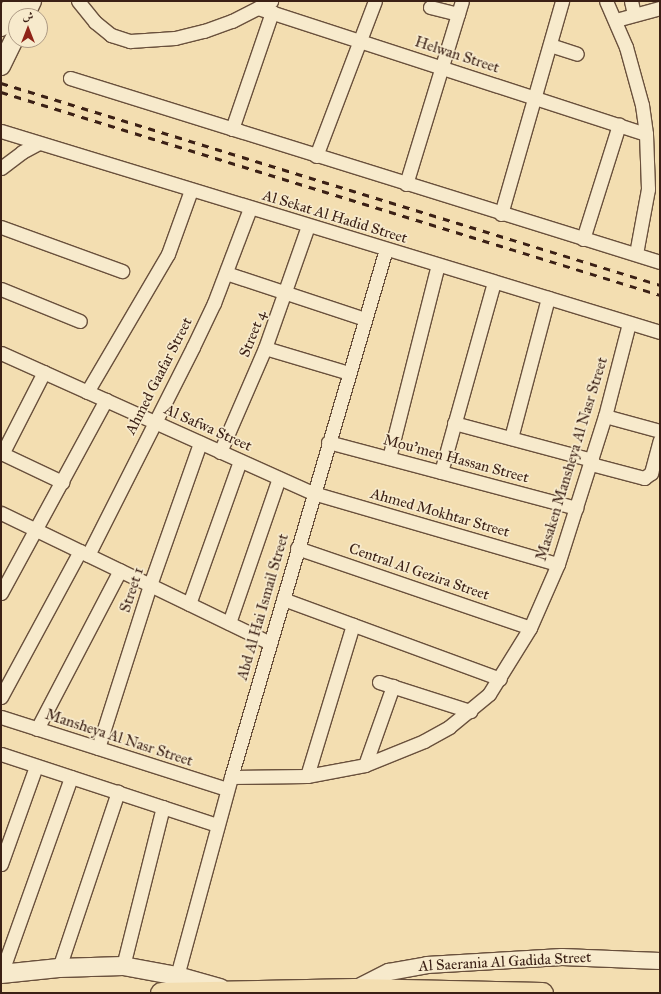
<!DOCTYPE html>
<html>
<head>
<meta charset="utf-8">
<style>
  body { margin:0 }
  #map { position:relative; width:661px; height:994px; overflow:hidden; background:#f3deb1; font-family:"IM FELL Great Primer",Amiri,serif }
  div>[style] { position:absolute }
  .roads { filter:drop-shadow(1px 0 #69503c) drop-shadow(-1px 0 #69503c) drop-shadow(0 1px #69503c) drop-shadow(0 -1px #69503c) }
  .minor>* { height:13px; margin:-6.5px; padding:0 6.5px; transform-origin:6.5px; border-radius:6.5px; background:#f7eacc }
  .tertiary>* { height:16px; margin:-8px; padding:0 8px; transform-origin:8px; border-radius:8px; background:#f7eacc }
  .secondary>* { height:18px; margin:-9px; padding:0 9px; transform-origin:9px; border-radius:9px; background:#f7eacc }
  .trunk>* { height:21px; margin:-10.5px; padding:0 10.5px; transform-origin:10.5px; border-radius:10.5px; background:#f3deb1 }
  .rail>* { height:3px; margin-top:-1.5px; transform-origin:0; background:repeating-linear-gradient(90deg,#3b2015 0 7px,transparent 0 14px) }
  span { translate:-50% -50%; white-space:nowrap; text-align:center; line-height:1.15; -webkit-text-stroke:3.5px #f7eacc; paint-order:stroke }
  .street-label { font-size:15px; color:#3b2015 }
  .frame { position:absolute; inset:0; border:2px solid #3b2015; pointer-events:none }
  .north { position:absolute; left:8px; top:8px; width:40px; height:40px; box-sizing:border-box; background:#f7eacc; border:1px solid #ac9983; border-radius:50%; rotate:0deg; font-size:11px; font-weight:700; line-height:16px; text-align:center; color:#3b2015 }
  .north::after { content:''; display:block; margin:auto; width:14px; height:18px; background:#8f2418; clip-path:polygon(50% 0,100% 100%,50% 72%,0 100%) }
</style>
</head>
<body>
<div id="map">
  <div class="roads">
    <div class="minor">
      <i style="left:78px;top:1px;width:27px;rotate:51deg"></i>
      <i style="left:95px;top:22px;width:21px;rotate:39deg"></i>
      <i style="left:111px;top:35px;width:20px;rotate:18deg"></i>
      <i style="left:130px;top:41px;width:45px;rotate:-3.8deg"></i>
      <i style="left:175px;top:38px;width:30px;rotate:-14deg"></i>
      <i style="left:204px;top:31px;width:30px;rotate:-20deg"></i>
      <i style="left:232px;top:21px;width:44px;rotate:-27.1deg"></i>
      <i style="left:606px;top:1px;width:50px;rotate:66.5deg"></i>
      <i style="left:626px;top:47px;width:60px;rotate:74.6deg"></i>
      <i style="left:642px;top:105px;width:29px;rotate:82deg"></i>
      <i style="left:646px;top:134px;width:55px;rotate:87.9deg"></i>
      <i style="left:648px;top:189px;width:66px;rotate:100.5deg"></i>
      <i style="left:631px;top:1px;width:13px;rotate:77deg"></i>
      <i style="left:430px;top:7px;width:29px;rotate:14deg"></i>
      <i style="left:258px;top:8px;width:408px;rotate:18deg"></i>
      <i style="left:616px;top:20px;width:46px;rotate:-15.3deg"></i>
      <i style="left:550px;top:45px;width:28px;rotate:18deg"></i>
      <i style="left:70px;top:78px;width:618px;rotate:17.32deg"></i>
      <i style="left:232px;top:129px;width:124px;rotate:-71.1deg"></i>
      <i style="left:1px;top:131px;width:689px;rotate:16.96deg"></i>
      <i style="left:316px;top:156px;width:166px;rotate:-69.2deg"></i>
      <i style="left:1px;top:168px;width:26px;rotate:-37deg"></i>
      <i style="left:22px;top:152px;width:19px;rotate:-28deg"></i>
      <i style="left:406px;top:184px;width:191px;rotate:-73deg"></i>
      <i style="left:501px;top:214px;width:222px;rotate:-74deg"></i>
      <i style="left:1px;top:227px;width:129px;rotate:20deg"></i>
      <i style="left:583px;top:239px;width:120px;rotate:-72.5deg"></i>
      <i style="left:226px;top:273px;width:146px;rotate:18.3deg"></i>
      <i style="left:1px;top:289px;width:85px;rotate:22.1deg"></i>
      <i style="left:265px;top:348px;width:88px;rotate:16.6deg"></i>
      <i style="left:1px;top:353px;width:342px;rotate:24.2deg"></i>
      <i style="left:313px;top:493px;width:255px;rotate:16.2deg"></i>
      <i style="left:87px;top:392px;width:160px;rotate:-59.6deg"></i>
      <i style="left:168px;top:254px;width:68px;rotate:-70.2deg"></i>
      <i style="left:605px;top:416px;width:57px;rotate:15.3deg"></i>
      <i style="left:454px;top:423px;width:143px;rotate:15deg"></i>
      <i style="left:511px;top:438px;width:145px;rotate:-75.2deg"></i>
      <i style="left:328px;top:442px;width:257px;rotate:14.9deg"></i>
      <i style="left:220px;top:452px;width:113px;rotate:-66.6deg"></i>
      <i style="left:265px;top:348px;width:129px;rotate:-70.6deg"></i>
      <i style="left:1px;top:453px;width:68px;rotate:25.4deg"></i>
      <i style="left:2px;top:454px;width:92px;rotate:-62.9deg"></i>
      <i style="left:389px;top:458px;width:199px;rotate:-75.8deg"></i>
      <i style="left:591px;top:464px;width:55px;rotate:14.8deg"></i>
      <i style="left:644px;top:478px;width:9px;rotate:-36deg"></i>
      <i style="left:651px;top:473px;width:34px;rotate:-75deg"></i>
      <i style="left:441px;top:472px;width:197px;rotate:-74.4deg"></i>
      <i style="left:1px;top:513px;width:299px;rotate:25.8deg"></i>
      <i style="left:297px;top:548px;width:246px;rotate:18.9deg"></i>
      <i style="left:88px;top:555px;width:233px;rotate:-63.2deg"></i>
      <i style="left:193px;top:347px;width:49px;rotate:-64.5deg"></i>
      <i style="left:214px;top:303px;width:102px;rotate:-69.2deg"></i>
      <i style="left:1px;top:593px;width:220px;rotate:-61.5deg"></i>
      <i style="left:283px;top:599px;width:231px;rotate:20.2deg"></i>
      <i style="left:189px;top:604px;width:152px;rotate:-70.4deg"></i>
      <i style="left:229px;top:623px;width:153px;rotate:-71deg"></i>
      <i style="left:379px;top:682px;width:96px;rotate:17.7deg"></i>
      <i style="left:1px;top:697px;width:166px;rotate:-61.6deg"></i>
      <i style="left:1px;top:717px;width:237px;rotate:17.7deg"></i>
      <i style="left:37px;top:729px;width:179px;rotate:-62.4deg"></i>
      <i style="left:98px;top:748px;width:171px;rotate:-72.3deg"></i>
      <i style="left:150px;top:585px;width:151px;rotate:-70.6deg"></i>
      <i style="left:1px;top:754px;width:227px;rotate:18.2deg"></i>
      <i style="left:365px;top:765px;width:84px;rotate:-70.5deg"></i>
      <i style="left:307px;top:776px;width:158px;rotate:-73.1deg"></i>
      <i style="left:231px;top:777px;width:76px;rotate:-0.8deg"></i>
      <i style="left:307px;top:776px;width:59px;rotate:-10.7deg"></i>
      <i style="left:365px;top:765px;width:64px;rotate:-22.1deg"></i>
      <i style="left:424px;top:741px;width:29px;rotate:-29deg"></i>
      <i style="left:449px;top:727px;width:52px;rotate:-39.5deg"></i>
      <i style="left:489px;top:694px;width:78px;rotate:-58.2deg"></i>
      <i style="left:530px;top:628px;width:70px;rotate:-66.4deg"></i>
      <i style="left:558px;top:564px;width:155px;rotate:-72.4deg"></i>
      <i style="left:605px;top:416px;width:96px;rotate:-75.5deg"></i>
      <i style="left:1px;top:864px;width:104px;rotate:-70.3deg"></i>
      <i style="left:123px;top:966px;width:164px;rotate:-75.9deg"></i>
      <i style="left:59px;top:968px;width:186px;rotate:-71.5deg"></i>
      <i style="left:1px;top:974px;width:209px;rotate:-70.4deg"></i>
      <i style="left:177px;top:976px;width:206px;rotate:-74.8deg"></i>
      <i style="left:231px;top:777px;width:550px;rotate:-73.64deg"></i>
    </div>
    <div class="tertiary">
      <i style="left:355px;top:989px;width:38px;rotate:-27deg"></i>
      <i style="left:389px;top:972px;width:39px;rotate:-10deg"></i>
      <i style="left:427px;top:965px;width:135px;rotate:-3.4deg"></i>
      <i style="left:562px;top:957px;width:98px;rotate:2.3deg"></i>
    </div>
    <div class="secondary">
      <i style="left:25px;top:16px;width:17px;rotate:-65deg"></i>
      <i style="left:1px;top:27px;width:29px;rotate:-65deg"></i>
      <i style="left:1px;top:66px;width:34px;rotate:-64deg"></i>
      <i style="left:1px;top:974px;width:58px;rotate:-5.9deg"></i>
      <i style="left:59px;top:968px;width:64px;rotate:-1.8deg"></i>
      <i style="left:123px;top:966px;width:55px;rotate:10.5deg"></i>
      <i style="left:177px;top:976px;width:45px;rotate:15.6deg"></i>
    </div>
    <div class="trunk">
      <i style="left:161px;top:993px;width:194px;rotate:-1.2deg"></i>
      <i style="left:355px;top:989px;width:187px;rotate:1.2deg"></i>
    </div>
  </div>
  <div class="rail">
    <i style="left:1px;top:83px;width:689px;rotate:17.04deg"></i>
    <i style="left:1px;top:92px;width:690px;rotate:17.12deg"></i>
  </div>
  <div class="street-label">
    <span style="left:457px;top:55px;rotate:18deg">Helwan Street</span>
    <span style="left:335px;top:217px;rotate:17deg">Al Sekat Al Hadid Street</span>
    <span style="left:253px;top:334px;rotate:-68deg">Street 4</span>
    <span style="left:159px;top:376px;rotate:-63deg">Ahmed Gaafar Street</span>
    <span style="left:208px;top:428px;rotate:24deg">Al Safwa Street</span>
    <span style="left:456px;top:459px;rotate:15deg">Mou'men Hassan Street</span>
    <span style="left:572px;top:459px;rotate:-73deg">Masaken Mansheya Al Nasr Street</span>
    <span style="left:440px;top:513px;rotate:16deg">Ahmed Mokhtar Street</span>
    <span style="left:419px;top:572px;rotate:19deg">Central Al Gezira Street</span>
    <span style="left:132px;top:590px;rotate:-72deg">Street 1</span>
    <span style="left:263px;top:607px;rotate:-74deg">Abd Al Hai Ismail Street</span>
    <span style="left:119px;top:738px;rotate:18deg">Mansheya Al Nasr Street</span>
    <span style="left:505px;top:962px;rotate:-3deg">Al Saerania Al Gadida Street</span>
  </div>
  <div class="frame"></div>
  <div class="north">ش</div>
</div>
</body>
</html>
